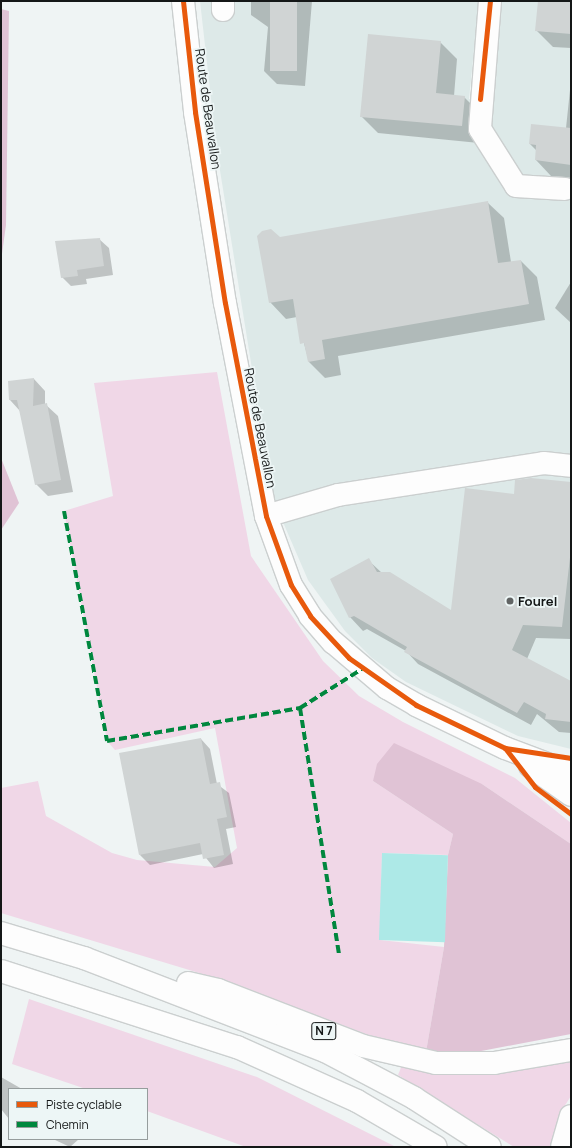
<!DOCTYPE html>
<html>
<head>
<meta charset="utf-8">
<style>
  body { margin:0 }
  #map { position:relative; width:572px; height:1148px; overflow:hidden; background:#eff4f4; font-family:Manrope,sans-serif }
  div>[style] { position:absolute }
  .built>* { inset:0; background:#dde9e8 }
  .green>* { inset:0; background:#f0d7e7 }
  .forest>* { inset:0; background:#e0c3d5 }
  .water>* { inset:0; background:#ade9e7; transform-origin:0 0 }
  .shadow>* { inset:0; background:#0003 }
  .building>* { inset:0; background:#d0d4d4; transform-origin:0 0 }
  .roads { filter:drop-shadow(1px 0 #cbcfcf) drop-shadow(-1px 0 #cbcfcf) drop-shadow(0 1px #cbcfcf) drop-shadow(0 -1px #cbcfcf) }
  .minor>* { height:22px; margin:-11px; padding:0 11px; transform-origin:11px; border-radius:11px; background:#fdfdfd }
  .major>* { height:22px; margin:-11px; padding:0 11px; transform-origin:11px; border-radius:11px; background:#fdfdfd }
  .highway>* { height:22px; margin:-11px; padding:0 11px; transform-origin:11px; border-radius:11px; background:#fdfdfd }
  .quiet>* { height:4px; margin-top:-2px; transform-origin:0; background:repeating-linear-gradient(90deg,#00873e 0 8px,transparent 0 12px) }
  .cycleway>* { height:5px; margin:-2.5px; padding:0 2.5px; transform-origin:2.5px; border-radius:2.5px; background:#e8590c }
  .dots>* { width:11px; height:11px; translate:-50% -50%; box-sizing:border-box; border:2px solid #edf6f6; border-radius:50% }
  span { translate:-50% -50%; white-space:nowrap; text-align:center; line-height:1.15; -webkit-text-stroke:3.5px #edf6f6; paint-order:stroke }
  .shield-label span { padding:1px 3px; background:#edf6f6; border:1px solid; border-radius:3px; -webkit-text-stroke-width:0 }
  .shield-label { font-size:12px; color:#141717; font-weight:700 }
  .street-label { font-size:13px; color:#141717 }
  .poi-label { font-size:13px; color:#141717; font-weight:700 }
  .left { translate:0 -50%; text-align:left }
  .frame { position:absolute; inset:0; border:2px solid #141717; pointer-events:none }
  .legend { position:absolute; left:8px; top:1088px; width:140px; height:52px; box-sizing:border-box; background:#edf6f6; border:1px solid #969d9d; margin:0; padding:5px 7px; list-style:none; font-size:12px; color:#141717 }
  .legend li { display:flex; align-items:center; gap:8px; height:20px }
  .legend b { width:20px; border:1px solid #969d9d }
</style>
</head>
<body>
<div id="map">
  <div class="built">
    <i style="clip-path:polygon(200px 1px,479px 1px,469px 99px,489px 101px,499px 1px,571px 1px,571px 749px,518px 736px,406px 682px,372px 658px,345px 631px,308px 580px,273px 499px,217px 152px)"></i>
  </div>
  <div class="green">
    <i style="clip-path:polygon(217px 372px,251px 556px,323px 661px,359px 696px,403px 722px,515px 778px,571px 823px,571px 844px,482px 784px,373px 781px,453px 834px,448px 855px,382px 853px,380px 940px,444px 947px,426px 1052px,374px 1037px,219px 979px,1px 913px,1px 788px,38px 781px,46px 816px,112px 853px,137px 860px,215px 867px,237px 848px,215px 728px,115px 750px,107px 741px,64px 511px,113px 496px,94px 383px)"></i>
    <i style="clip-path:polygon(29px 999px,257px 1077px,396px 1147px,246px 1147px,147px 1111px,147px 1089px,86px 1089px,12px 1064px)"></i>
    <i style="clip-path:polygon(571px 1059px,571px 1096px,562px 1110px,553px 1147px,514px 1147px,398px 1075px,402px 1065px)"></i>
  </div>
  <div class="forest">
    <i style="clip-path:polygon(1px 9px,9px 11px,6px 225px,1px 261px)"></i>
    <i style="clip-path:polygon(1px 458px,19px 503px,1px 530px)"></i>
    <i style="clip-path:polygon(394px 743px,482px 784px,571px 844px,571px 1034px,476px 1052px,426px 1052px,444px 947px,448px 855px,453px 834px,373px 781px,377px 764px)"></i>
  </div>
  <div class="water">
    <i style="left:382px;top:853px;width:66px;height:87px;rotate:2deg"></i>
  </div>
  <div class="shadow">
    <i style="clip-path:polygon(251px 1px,312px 1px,305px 86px,277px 84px,264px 71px,268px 27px,251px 15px)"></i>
    <i style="clip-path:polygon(539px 1px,571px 1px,571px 48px,553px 47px,536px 30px)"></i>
    <i style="clip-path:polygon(440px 42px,457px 59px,454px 96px,464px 97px,481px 114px,479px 143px,378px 133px,361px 116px)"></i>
    <i style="clip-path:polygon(570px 90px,571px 90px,571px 178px,551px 176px,536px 160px,537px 151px,530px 144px,566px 128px)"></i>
    <i style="clip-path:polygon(487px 202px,504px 218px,511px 262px,521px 261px,537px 277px,545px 320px,338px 356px,341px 375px,325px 378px,309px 362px,297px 317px,286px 319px,270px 302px,280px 238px)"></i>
    <i style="clip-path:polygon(99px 239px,109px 248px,113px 275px,86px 279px,87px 284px,71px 286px,62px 277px)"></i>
    <i style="clip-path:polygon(571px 282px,571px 323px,555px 308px)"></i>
    <i style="clip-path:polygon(34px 379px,45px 391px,45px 404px,58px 416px,73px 492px,48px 496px,36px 484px,20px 411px,10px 400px,9px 382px)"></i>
    <i style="clip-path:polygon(571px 483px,571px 639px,536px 638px,527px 659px,571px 683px,571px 733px,559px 732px,537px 714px,531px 725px,418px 664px,406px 651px,367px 629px,363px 631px,350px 617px,368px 560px,382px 573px,452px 612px,514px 495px)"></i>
    <i style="clip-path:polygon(201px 739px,210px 749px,217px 784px,229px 793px,236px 827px,226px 829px,233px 864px,214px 868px,203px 854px,150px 865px,140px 855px)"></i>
    <i style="clip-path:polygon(1px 1077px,22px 1089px,9px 1089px,9px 1119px,1px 1109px)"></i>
    <i style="clip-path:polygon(53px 1139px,79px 1139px,70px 1147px)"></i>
  </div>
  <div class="building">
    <i style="left:270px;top:1px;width:27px;height:70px"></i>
    <i style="clip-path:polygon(538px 1px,571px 1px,571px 34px,535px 31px)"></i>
    <i style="clip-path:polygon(368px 34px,441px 41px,436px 93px,465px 96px,462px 126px,360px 117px)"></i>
    <i style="clip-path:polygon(531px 124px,571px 128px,571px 165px,535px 160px,536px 145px,529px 144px)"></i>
    <i style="clip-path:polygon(488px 201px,498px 263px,521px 260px,529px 304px,322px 340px,325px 359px,308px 362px,304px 343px,300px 344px,293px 299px,269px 303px,257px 236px,262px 231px,271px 229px,280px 237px)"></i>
    <i style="clip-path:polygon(100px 238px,104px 266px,77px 270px,78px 276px,61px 278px,55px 241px)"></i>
    <i style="clip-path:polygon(34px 378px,33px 406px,47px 403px,61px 480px,35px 485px,17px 400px,9px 400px,8px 381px)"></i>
    <i style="clip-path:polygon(531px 478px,571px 482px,571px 549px,562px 627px,523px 625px,512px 650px,571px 681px,571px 722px,545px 719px,546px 714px,524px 702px,517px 713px,404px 652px,407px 647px,354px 616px,349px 618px,330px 579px,369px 558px,377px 572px,390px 572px,451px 610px,465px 488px,514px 494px,515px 480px)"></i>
    <i style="clip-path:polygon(201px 738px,210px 784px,220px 782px,227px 817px,217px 819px,224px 855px,203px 859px,200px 843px,139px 855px,119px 753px)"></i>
  </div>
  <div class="roads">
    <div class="minor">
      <i style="left:223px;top:1px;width:9px;rotate:90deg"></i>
      <i style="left:490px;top:1px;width:128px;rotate:94.5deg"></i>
      <i style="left:480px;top:129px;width:67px;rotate:57.7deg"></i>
      <i style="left:516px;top:186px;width:49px;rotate:3.5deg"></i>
      <i style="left:266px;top:516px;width:75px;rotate:-16.3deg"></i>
      <i style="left:338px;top:495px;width:208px;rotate:-8.8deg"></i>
      <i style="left:544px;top:463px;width:27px;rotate:6deg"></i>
    </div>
    <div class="major">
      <i style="left:183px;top:1px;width:112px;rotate:83.8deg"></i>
      <i style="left:195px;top:112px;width:193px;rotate:81.1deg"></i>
      <i style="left:225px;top:303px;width:217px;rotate:79.1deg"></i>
      <i style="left:266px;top:516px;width:73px;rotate:70.1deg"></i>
      <i style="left:291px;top:585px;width:36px;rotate:58deg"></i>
      <i style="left:310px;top:616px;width:35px;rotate:49deg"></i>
      <i style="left:333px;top:642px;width:71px;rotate:40.4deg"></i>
      <i style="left:387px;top:688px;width:34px;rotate:30deg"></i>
      <i style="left:416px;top:705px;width:99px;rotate:25.8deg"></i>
      <i style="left:505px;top:748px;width:71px;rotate:20.7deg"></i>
      <i style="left:530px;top:766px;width:50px;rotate:35.3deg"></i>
    </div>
    <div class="highway">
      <i style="left:1px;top:933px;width:87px;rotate:16.8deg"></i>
      <i style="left:84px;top:958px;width:258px;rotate:21.1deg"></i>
      <i style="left:325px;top:1051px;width:101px;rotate:27.8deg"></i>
      <i style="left:414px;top:1098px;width:90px;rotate:32.8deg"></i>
      <i style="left:1px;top:971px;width:248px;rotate:17.9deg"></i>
      <i style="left:237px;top:1047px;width:132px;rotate:24.2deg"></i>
      <i style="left:357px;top:1101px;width:91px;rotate:30.2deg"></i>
      <i style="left:188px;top:983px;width:31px;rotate:13deg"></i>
      <i style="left:218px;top:990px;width:155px;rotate:21.1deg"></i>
      <i style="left:363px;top:1046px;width:75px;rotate:13.1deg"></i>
      <i style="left:436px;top:1063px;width:58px"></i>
      <i style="left:494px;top:1063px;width:78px;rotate:-9.6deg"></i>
      <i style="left:562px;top:1147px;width:32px;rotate:-74deg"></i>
    </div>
  </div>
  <div class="quiet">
    <i style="left:64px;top:511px;width:234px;rotate:79.4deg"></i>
    <i style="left:107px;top:741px;width:196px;rotate:-9.7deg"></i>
    <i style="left:300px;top:708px;width:73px;rotate:-32.2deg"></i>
    <i style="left:300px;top:708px;width:249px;rotate:81deg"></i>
  </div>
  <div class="cycleway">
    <i style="left:183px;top:1px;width:112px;rotate:83.8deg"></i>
    <i style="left:195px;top:112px;width:193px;rotate:81.1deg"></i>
    <i style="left:225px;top:303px;width:217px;rotate:79.1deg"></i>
    <i style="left:266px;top:516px;width:73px;rotate:70.1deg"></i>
    <i style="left:291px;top:585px;width:36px;rotate:58deg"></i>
    <i style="left:310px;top:616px;width:57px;rotate:47.1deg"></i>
    <i style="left:349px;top:658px;width:82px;rotate:35deg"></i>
    <i style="left:416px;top:705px;width:99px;rotate:25.8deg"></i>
    <i style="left:505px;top:748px;width:67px;rotate:8.6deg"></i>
    <i style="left:480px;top:99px;width:99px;rotate:-84.2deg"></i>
    <i style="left:505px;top:748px;width:49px;rotate:52.4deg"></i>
    <i style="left:535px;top:787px;width:45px;rotate:36.9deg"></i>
  </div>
  <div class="dots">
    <i style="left:510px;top:601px;background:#616464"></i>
  </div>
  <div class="shield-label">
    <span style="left:324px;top:1031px">N 7</span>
  </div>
  <div class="street-label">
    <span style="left:208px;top:109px;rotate:82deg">Route de Beauvallon</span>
    <span style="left:260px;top:428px;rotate:79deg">Route de Beauvallon</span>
  </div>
  <div class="poi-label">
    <span class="left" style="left:518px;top:601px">Fourel</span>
  </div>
  <div class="frame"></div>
  <ul class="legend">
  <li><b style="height:5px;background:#e8590c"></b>Piste cyclable</li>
  <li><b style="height:5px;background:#00873e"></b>Chemin</li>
  </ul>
</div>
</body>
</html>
